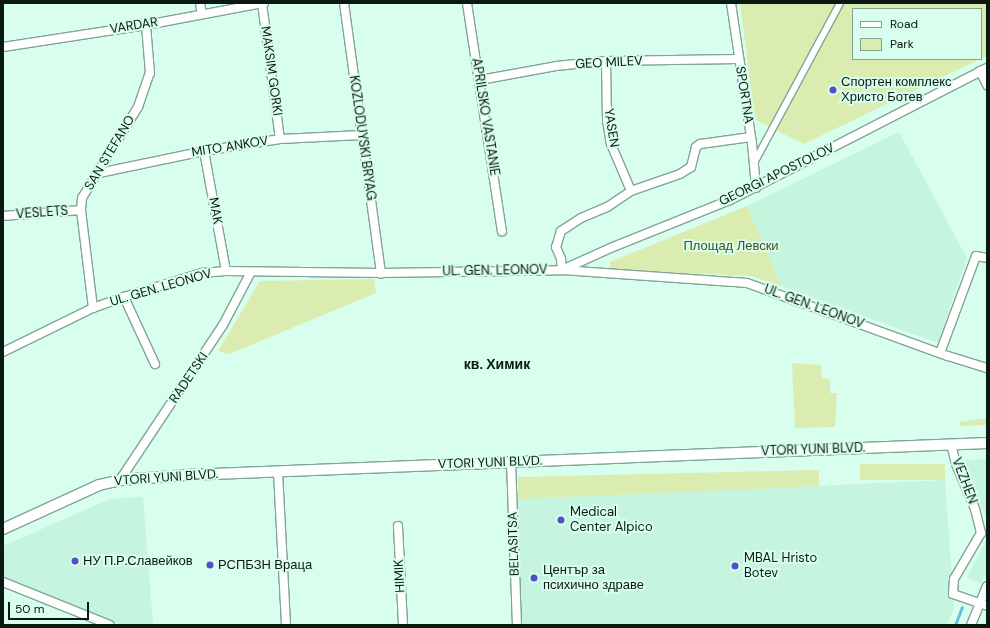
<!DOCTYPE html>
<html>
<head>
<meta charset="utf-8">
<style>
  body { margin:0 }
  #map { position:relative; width:990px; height:628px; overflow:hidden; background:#d8feed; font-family:"DM Sans",sans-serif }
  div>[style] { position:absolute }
  .built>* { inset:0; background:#c5f4df }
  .green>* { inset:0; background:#dbecb0; transform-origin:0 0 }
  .stream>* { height:3px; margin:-1.5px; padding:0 1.5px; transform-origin:1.5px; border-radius:1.5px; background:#60c5d8 }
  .roads { filter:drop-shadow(1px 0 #81a595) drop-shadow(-1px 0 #81a595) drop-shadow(0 1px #81a595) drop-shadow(0 -1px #81a595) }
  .pedestrian>* { height:6px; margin:-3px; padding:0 3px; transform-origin:3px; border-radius:3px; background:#fff }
  .minor>* { height:8px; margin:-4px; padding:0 4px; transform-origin:4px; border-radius:4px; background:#fff }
  .tertiary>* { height:10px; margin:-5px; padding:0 5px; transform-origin:5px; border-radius:5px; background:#fff }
  .dots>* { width:11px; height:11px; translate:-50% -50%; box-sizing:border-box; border:2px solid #d8feed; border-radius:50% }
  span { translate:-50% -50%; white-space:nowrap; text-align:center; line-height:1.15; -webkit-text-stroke:4px #d8feed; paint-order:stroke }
  .street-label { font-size:13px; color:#0b1913 }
  .poi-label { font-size:13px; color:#0b1913 }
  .left { translate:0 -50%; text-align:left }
  .park-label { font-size:13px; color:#45511d }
  .neighbourhood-label { font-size:14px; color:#0b1913; font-weight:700 }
  .frame { position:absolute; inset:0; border:4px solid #0b1913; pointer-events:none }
  .legend { position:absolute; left:852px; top:8px; width:130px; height:52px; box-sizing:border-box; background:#d8feed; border:1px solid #86a296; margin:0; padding:5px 7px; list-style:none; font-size:12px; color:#0b1913 }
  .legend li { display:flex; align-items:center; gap:8px; height:20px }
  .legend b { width:20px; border:1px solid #86a296 }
  .scale { position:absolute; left:8px; top:602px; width:81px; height:18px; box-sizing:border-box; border:2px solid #0b1913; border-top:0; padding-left:5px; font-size:12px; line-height:14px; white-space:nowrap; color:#0b1913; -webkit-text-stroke:3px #d8feed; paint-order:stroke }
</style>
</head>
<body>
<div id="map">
  <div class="built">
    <i style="clip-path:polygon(899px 132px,967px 258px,938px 343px,781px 286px,747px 206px)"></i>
    <i style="clip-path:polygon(987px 459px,987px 518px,966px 475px,966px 460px)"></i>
    <i style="clip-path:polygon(945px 480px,954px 608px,947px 625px,521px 625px,518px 499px)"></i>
    <i style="clip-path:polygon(143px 497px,153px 625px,122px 625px,3px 576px,3px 546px,110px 499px)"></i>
    <i style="clip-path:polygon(987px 539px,987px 571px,981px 584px,967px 577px)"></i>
  </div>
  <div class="green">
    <i style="clip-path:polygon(740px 3px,987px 3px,987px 56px,981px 59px,981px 9px,853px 9px,853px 59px,980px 59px,804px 144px,755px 120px)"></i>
    <i style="clip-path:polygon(747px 206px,781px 286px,751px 276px,610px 270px,610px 262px)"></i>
    <i style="clip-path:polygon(374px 279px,376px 293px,229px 354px,218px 351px,260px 281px)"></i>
    <i style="clip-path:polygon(792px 363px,821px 365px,822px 378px,830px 380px,830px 393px,837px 393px,835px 427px,795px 428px)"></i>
    <i style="clip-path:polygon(987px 418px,987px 425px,960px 426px,960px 422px)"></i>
    <i style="left:945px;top:464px;width:16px;height:85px;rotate:90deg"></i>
    <i style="clip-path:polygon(819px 470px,819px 486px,518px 499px,518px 477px)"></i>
  </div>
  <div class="stream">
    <i style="left:955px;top:625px;width:19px;rotate:-69deg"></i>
  </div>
  <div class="roads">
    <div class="pedestrian">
      <i style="left:754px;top:163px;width:182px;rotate:-61.7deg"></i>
    </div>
    <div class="minor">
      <i style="left:200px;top:3px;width:11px;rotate:80deg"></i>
      <i style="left:262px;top:3px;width:137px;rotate:82.5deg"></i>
      <i style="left:344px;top:3px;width:273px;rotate:82.2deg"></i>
      <i style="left:467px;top:3px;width:231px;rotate:81.3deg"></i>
      <i style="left:731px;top:3px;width:142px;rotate:81.5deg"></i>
      <i style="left:752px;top:143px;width:45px;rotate:84.9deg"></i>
      <i style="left:3px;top:47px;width:145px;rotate:-8.7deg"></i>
      <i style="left:146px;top:25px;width:120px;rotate:-10.6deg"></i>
      <i style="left:606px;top:61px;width:59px;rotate:89deg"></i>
      <i style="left:607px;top:120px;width:24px;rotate:81deg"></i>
      <i style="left:611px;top:144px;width:51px;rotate:66.9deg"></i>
      <i style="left:980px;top:71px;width:16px;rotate:63deg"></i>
      <i style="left:480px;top:80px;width:77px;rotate:-10.4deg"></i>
      <i style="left:556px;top:66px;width:50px;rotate:-5.7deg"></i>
      <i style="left:606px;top:61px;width:132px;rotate:-0.9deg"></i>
      <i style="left:751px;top:137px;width:51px;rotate:172.2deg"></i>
      <i style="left:700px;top:144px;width:5px;rotate:143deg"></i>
      <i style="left:696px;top:147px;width:21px;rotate:104deg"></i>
      <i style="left:691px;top:167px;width:13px;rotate:148deg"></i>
      <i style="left:680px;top:174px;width:52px;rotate:160.9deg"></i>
      <i style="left:631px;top:191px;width:29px;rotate:146deg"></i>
      <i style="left:607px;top:207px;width:28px;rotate:157deg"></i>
      <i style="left:581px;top:218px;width:24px;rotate:147deg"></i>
      <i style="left:561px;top:231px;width:17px;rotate:107deg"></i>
      <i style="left:556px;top:247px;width:13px;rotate:67deg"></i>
      <i style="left:561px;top:259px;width:11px;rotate:85deg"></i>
      <i style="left:562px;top:270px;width:56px;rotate:-24.3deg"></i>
      <i style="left:613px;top:247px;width:126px;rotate:-21.9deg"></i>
      <i style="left:730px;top:200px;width:289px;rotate:-27.2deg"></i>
      <i style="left:204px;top:151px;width:122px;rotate:79.6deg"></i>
      <i style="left:99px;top:173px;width:107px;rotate:-11.8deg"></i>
      <i style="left:204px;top:151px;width:77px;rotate:-9deg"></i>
      <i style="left:280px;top:139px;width:82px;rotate:-2.8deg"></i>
      <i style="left:3px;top:216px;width:78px;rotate:-4.4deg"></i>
      <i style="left:124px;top:297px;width:74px;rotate:65.2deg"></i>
      <i style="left:93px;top:308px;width:99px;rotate:-97deg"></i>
      <i style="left:81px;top:210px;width:12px;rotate:-85deg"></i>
      <i style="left:82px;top:198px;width:107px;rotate:-58.4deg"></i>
      <i style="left:138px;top:107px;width:36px;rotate:-71deg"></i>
      <i style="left:150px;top:73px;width:48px;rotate:-94.8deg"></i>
      <i style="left:3px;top:352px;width:100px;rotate:-26.1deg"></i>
      <i style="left:93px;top:308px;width:33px;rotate:-20deg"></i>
      <i style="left:124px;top:297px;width:82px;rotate:-17.1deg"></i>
      <i style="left:202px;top:273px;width:24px;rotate:-5deg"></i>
      <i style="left:226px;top:271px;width:155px;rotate:0.7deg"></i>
      <i style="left:381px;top:273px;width:181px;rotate:-0.9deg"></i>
      <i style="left:562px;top:270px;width:185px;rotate:4deg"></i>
      <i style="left:747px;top:283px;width:214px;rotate:20deg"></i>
      <i style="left:948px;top:356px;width:41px;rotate:17.1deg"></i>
      <i style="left:940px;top:353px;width:103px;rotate:-69.6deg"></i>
      <i style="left:976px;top:256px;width:11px;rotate:10deg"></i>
      <i style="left:951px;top:444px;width:21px;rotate:76deg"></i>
      <i style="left:956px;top:464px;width:49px;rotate:67.1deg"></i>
      <i style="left:975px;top:509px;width:25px;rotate:76deg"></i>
      <i style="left:981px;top:533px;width:53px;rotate:120.4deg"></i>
      <i style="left:954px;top:579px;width:15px;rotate:94deg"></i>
      <i style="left:953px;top:594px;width:36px;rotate:19deg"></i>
      <i style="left:511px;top:462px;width:163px;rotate:87.9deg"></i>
      <i style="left:278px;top:472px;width:153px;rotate:87deg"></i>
      <i style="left:120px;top:480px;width:186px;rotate:-56.4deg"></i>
      <i style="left:223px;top:325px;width:60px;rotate:-62.2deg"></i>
      <i style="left:398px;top:526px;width:99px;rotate:87.1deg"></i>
      <i style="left:3px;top:582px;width:115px;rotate:21.9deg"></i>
      <i style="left:971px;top:625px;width:42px;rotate:-67.7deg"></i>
    </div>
    <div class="tertiary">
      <i style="left:3px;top:529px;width:106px;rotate:-24.6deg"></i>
      <i style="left:99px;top:485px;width:22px;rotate:-13deg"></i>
      <i style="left:120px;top:480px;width:68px;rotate:-4.2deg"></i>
      <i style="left:188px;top:475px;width:800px;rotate:-2.29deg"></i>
    </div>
  </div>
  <div class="dots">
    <i style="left:833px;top:90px;background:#514fc6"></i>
    <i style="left:561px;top:520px;background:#514fc6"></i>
    <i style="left:75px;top:561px;background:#514fc6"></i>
    <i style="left:210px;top:565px;background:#514fc6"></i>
    <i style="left:735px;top:566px;background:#514fc6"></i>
    <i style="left:534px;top:578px;background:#514fc6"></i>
  </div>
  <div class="street-label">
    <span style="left:134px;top:26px;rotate:-9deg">VARDAR</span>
    <span style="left:609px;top:63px;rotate:-3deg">GEO MILEV</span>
    <span style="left:271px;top:71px;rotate:82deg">MAKSIM GORKI</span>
    <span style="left:744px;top:95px;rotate:81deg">SPORTNA</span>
    <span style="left:485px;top:117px;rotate:81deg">APRILSKO VASTANIE</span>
    <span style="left:611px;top:128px;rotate:81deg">YASEN</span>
    <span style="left:362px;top:138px;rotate:82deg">KOZLODUYSKI BRYAG</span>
    <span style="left:230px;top:147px;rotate:-9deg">MITO ANKOV</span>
    <span style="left:110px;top:153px;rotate:-59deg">SAN STEFANO</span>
    <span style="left:777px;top:175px;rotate:-26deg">GEORGI APOSTOLOV</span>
    <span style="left:215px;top:211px;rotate:80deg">MAK</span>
    <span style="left:42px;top:213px;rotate:-4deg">VESLETS</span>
    <span style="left:495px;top:271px;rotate:-1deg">UL. GEN. LEONOV</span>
    <span style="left:161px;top:288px;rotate:-16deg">UL. GEN. LEONOV</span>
    <span style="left:814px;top:307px;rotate:20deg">UL. GEN. LEONOV</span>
    <span style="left:189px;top:378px;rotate:-56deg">RADETSKI</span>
    <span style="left:813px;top:450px;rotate:-2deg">VTORI YUNI BLVD.</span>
    <span style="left:490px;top:463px;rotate:-2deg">VTORI YUNI BLVD.</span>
    <span style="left:166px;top:478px;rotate:-4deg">VTORI YUNI BLVD.</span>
    <span style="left:964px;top:481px;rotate:69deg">VEZHEN</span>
    <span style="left:514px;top:544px;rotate:-92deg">BELASITSA</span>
    <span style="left:400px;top:576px;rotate:-93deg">HIMIK</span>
  </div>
  <div class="poi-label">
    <span class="left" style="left:841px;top:90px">Спортен комплекс<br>Христо Ботев</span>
    <span class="left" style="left:570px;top:520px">Medical<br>Center Alpico</span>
    <span class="left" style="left:744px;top:566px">MBAL Hristo<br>Botev</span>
    <span class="left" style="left:83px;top:561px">НУ П.Р.Славейков</span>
    <span class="left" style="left:218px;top:565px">РСПБЗН Враца</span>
    <span class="left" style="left:543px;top:578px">Център за<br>психично здраве</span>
  </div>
  <div class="park-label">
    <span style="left:731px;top:246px">Площад Левски</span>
  </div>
  <div class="neighbourhood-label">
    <span style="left:497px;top:364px">кв. Химик</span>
  </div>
  <div class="frame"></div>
  <ul class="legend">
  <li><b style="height:5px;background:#fff"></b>Road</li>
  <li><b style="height:11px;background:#dbecb0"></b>Park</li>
  </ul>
  <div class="scale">50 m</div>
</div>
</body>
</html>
